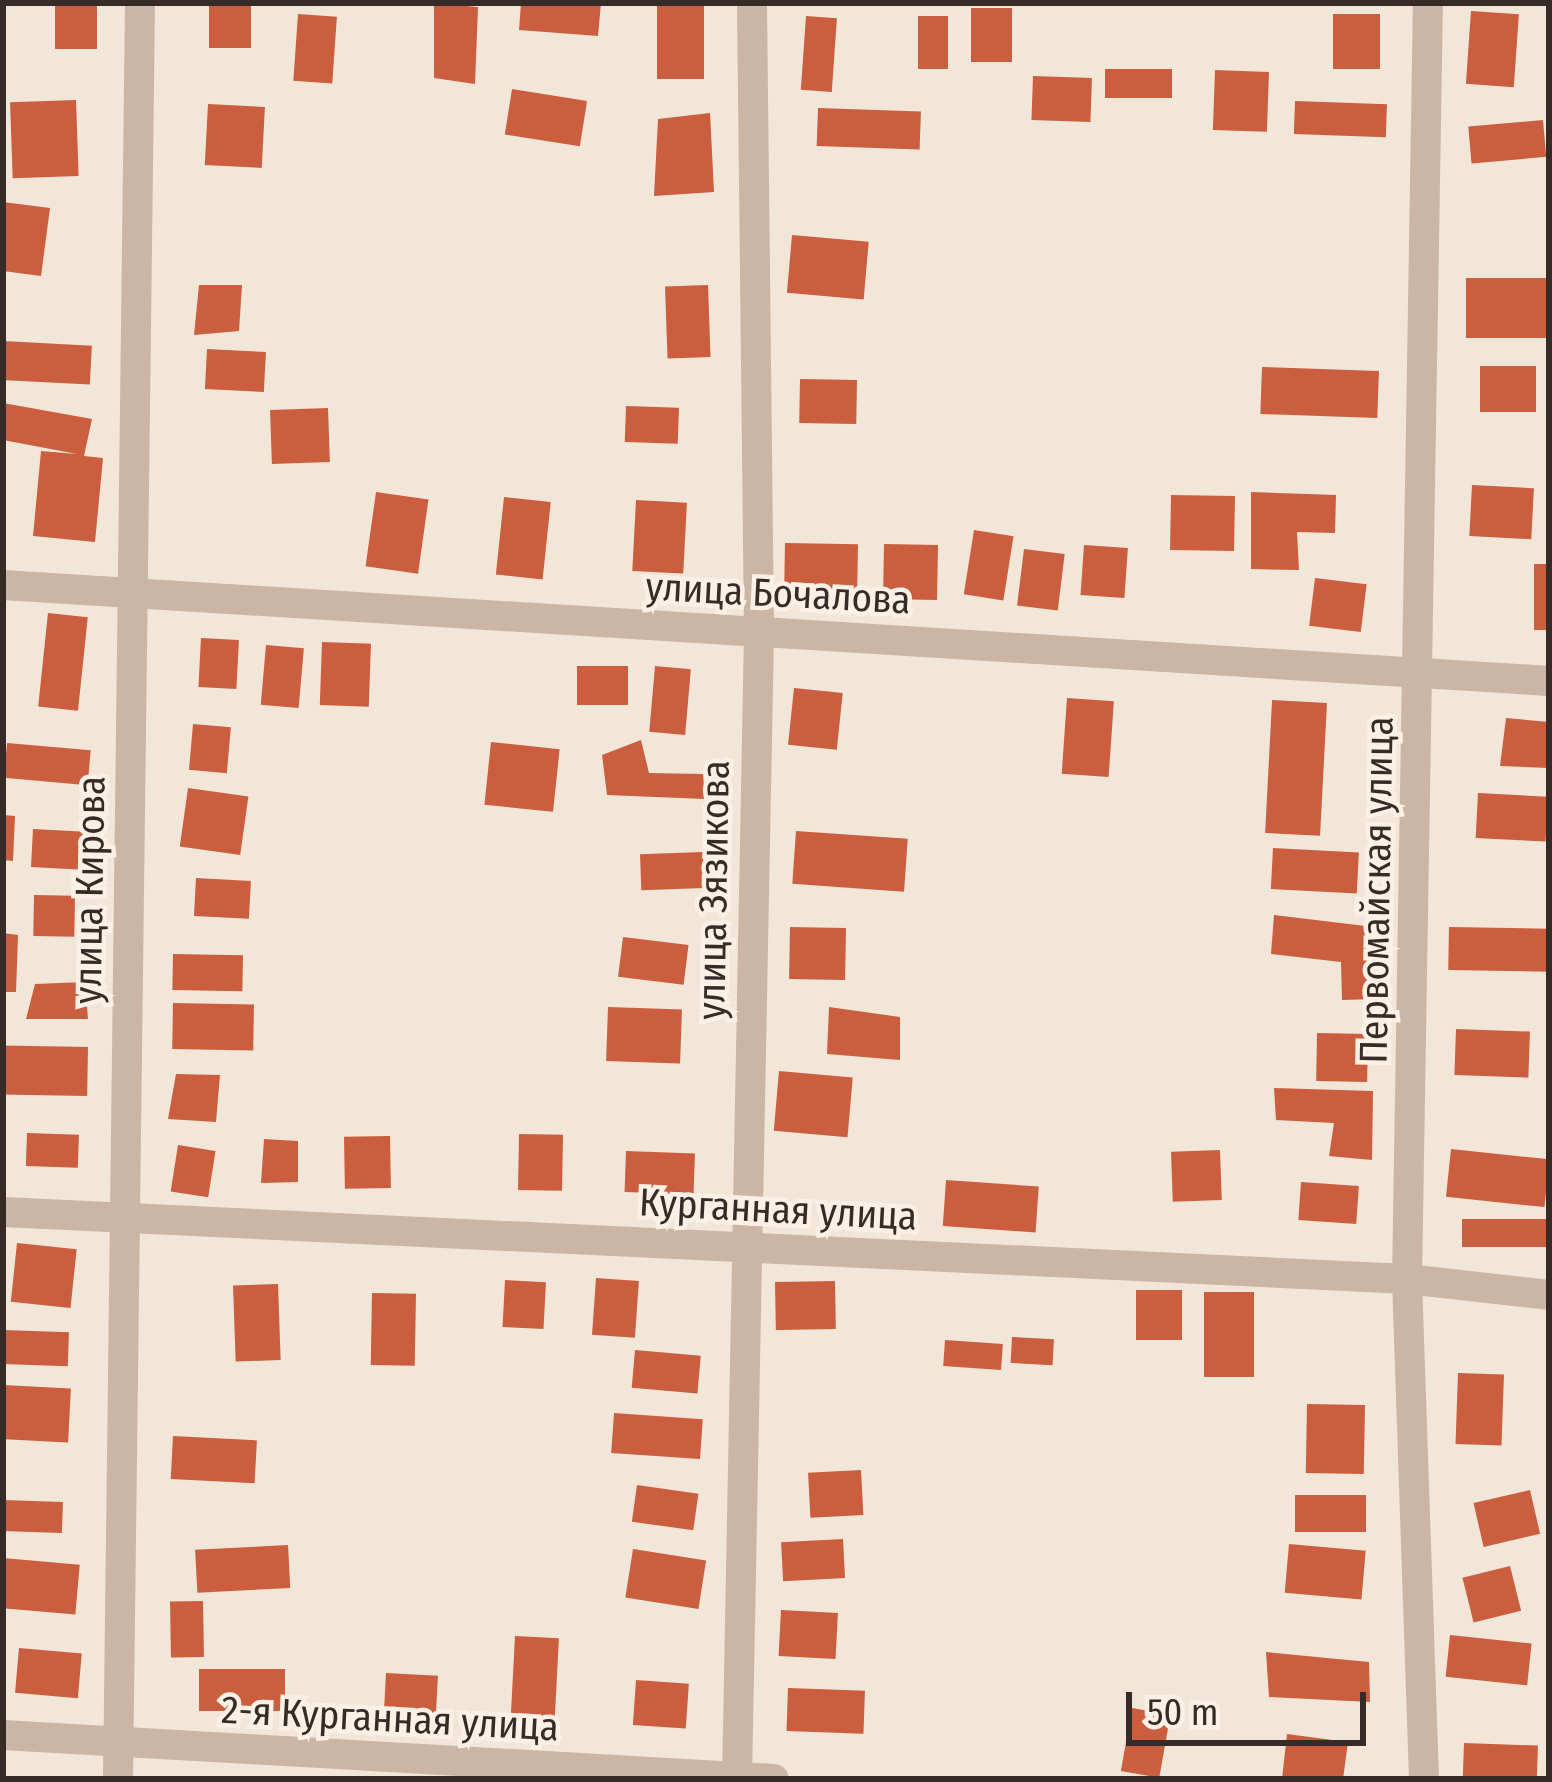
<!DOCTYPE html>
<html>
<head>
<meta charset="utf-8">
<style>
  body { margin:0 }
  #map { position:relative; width:1552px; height:1782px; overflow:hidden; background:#f2e6d9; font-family:"Fira Sans Condensed",sans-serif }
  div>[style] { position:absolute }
  .building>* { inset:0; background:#cb5e3e; transform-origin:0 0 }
  .minor>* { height:30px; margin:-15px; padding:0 15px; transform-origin:15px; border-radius:15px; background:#cbb5a4 }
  span { translate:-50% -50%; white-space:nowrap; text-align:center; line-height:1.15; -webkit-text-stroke:9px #faf0e5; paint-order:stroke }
  .street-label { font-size:39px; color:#362b26 }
  .frame { position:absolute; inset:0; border:6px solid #362b26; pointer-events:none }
  .scale { position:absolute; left:1126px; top:1692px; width:240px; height:54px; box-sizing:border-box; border:6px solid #362b26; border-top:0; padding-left:15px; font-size:36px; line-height:42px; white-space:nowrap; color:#362b26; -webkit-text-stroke:9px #faf0e5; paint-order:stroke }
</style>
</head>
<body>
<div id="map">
  <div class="building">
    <i style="left:55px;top:3px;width:42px;height:46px"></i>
    <i style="left:209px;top:3px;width:42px;height:45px"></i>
    <i style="clip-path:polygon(434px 3px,478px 7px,475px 84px,434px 78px)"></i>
    <i style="clip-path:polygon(521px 3px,601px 3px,598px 36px,519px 30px)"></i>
    <i style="left:657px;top:3px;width:47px;height:76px"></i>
    <i style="left:971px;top:8px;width:41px;height:54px"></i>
    <i style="left:1471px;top:11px;width:48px;height:73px;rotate:4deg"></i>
    <i style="left:298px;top:14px;width:39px;height:67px;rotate:4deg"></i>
    <i style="left:1333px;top:14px;width:47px;height:55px"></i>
    <i style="left:806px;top:16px;width:31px;height:74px;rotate:4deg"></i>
    <i style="left:948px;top:16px;width:53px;height:30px;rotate:90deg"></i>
    <i style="left:1105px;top:69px;width:67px;height:29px"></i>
    <i style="left:1215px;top:70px;width:54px;height:60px;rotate:2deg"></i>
    <i style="left:1033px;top:76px;width:59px;height:44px;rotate:2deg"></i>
    <i style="left:512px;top:89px;width:76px;height:46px;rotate:9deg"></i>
    <i style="left:76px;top:100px;width:76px;height:66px;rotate:88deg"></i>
    <i style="left:1295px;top:101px;width:92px;height:33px;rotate:2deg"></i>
    <i style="left:208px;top:104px;width:57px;height:61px;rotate:3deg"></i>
    <i style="left:818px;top:108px;width:103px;height:38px;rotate:2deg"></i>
    <i style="clip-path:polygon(710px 113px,714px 192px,654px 196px,658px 119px)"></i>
    <i style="left:1543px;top:120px;width:37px;height:75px;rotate:85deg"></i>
    <i style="clip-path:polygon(3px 202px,50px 208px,41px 276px,3px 271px)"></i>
    <i style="left:792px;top:235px;width:77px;height:58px;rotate:5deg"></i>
    <i style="left:1549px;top:278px;width:60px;height:83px;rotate:90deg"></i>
    <i style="clip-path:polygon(199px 285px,242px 285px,239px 331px,194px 335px)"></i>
    <i style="left:708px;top:285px;width:72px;height:43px;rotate:88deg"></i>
    <i style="left:3px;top:341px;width:89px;height:39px;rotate:3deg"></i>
    <i style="left:207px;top:349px;width:59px;height:40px;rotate:3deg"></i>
    <i style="left:1536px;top:366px;width:46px;height:56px;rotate:90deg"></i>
    <i style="left:1262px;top:367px;width:117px;height:47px;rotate:2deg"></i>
    <i style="left:800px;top:379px;width:57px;height:44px;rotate:1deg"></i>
    <i style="clip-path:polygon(3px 403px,92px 419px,84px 456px,103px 458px,95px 542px,33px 536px,41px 451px,77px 454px,3px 440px)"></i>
    <i style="left:626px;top:406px;width:53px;height:36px;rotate:2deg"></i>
    <i style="left:328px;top:408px;width:54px;height:58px;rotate:88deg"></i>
    <i style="left:1472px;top:485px;width:62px;height:51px;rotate:3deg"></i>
    <i style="left:376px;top:492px;width:53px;height:75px;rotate:8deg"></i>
    <i style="clip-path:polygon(1251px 492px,1336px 495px,1335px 533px,1297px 532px,1299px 570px,1251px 569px)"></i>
    <i style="left:1171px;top:495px;width:64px;height:55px;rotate:1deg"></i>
    <i style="left:504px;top:497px;width:47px;height:78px;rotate:6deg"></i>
    <i style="left:636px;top:500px;width:51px;height:71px;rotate:3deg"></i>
    <i style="left:974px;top:530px;width:40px;height:65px;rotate:9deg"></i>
    <i style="left:785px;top:543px;width:73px;height:53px;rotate:1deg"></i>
    <i style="left:884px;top:544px;width:54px;height:55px;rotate:1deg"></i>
    <i style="left:1084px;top:545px;width:44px;height:50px;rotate:4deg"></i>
    <i style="left:1024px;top:549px;width:41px;height:57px;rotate:7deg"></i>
    <i style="left:1534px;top:564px;width:15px;height:66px"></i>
    <i style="left:1315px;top:578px;width:52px;height:48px;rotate:7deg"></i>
    <i style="left:48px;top:613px;width:40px;height:94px;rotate:6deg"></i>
    <i style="left:201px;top:638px;width:38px;height:49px;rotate:3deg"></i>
    <i style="left:322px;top:642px;width:49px;height:63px;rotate:2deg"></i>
    <i style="left:266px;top:645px;width:38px;height:60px;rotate:5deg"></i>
    <i style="left:577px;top:666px;width:51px;height:39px"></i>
    <i style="left:655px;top:666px;width:36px;height:66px;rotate:5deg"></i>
    <i style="left:794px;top:688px;width:49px;height:57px;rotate:6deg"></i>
    <i style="left:1067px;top:698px;width:47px;height:76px;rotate:4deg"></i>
    <i style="left:1327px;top:703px;width:133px;height:55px;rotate:93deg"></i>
    <i style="clip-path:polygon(1506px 718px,1549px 722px,1549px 768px,1500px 766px)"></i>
    <i style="left:193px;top:724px;width:38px;height:46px;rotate:5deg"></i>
    <i style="clip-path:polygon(641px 740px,649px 773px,703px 774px,705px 799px,607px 795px,602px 755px)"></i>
    <i style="left:491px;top:742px;width:69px;height:63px;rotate:6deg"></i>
    <i style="left:7px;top:743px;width:84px;height:35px;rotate:5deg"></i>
    <i style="left:188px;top:788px;width:61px;height:59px;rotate:8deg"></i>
    <i style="left:1478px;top:793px;width:70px;height:45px;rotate:3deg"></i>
    <i style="clip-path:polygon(3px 815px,15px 816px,13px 861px,3px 860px)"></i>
    <i style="left:33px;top:829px;width:57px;height:38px;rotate:3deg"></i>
    <i style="left:796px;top:831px;width:112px;height:53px;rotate:4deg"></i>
    <i style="left:1273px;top:848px;width:86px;height:41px;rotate:3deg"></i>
    <i style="left:703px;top:852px;width:36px;height:63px;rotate:88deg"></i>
    <i style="left:196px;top:878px;width:55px;height:38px;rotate:3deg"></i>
    <i style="left:34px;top:895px;width:41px;height:41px;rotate:1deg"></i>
    <i style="clip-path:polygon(1274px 915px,1382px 928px,1376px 999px,1342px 1000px,1341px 962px,1271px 954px)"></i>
    <i style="left:790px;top:927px;width:56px;height:52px;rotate:1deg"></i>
    <i style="left:1449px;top:927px;width:100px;height:43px;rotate:1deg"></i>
    <i style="clip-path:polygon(3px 933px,18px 935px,16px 992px,3px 992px)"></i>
    <i style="left:623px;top:937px;width:66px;height:40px;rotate:7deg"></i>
    <i style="left:173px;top:954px;width:70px;height:36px;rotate:1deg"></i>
    <i style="clip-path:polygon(85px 982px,88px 1019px,26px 1019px,35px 984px)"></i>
    <i style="left:173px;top:1003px;width:81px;height:46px;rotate:1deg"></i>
    <i style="left:608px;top:1007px;width:74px;height:54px;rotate:2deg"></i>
    <i style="clip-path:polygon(829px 1007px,900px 1017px,900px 1060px,827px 1054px)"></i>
    <i style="left:1456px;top:1029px;width:74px;height:46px;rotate:2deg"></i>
    <i style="left:1317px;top:1033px;width:51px;height:48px;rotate:1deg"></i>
    <i style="left:88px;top:1047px;width:49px;height:85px;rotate:91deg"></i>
    <i style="left:779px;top:1071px;width:74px;height:60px;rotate:5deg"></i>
    <i style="clip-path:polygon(176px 1074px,220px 1075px,216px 1122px,168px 1119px)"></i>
    <i style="clip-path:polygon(1274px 1088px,1373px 1091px,1372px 1160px,1329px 1156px,1334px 1123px,1276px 1120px)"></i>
    <i style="left:27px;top:1133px;width:52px;height:33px;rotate:2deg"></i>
    <i style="left:519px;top:1134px;width:44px;height:56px;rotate:1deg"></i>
    <i style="left:390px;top:1136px;width:52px;height:46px;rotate:89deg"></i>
    <i style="clip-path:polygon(264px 1139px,298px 1141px,298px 1182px,261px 1183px)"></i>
    <i style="left:178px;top:1145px;width:38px;height:47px;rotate:9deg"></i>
    <i style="left:1451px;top:1149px;width:99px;height:48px;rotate:6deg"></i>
    <i style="left:1220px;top:1150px;width:50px;height:49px;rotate:88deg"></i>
    <i style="left:626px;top:1151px;width:69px;height:41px;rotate:2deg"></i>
    <i style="left:946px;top:1180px;width:93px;height:46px;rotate:4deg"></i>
    <i style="left:1301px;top:1182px;width:58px;height:38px;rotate:4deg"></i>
    <i style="left:1462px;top:1219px;width:87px;height:28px"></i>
    <i style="left:17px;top:1243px;width:60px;height:59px;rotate:6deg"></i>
    <i style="left:596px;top:1278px;width:43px;height:57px;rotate:4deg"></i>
    <i style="left:505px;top:1280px;width:41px;height:47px;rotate:3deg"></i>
    <i style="left:835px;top:1281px;width:48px;height:60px;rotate:89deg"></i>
    <i style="left:278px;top:1284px;width:76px;height:45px;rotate:88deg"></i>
    <i style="left:1136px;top:1290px;width:46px;height:50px"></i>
    <i style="left:1204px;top:1292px;width:50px;height:85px"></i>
    <i style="left:372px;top:1293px;width:44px;height:72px;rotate:1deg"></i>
    <i style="left:3px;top:1330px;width:66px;height:34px;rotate:2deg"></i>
    <i style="left:1012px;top:1337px;width:42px;height:26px;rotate:3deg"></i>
    <i style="left:945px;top:1340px;width:58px;height:26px;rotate:4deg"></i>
    <i style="left:635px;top:1350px;width:66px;height:38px;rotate:5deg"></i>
    <i style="left:1458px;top:1373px;width:46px;height:71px;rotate:2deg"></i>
    <i style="left:3px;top:1385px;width:68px;height:54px;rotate:3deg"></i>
    <i style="left:1307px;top:1404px;width:58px;height:69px;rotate:1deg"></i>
    <i style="left:614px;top:1413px;width:89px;height:40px;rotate:4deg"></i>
    <i style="left:173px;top:1436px;width:84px;height:43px;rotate:3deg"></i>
    <i style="left:861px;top:1470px;width:45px;height:53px;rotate:87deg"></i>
    <i style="left:637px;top:1485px;width:62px;height:37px;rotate:8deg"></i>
    <i style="left:1530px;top:1490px;width:45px;height:58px;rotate:77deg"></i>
    <i style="left:1366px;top:1495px;width:37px;height:71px;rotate:90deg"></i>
    <i style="left:3px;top:1500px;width:60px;height:31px;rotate:2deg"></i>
    <i style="left:843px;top:1539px;width:39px;height:62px;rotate:87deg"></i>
    <i style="left:1289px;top:1544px;width:77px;height:49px;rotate:5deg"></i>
    <i style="left:288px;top:1545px;width:43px;height:93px;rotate:87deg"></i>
    <i style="left:633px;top:1549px;width:74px;height:49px;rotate:9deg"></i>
    <i style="left:3px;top:1558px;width:77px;height:50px;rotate:5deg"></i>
    <i style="left:1510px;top:1566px;width:46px;height:49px;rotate:76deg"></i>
    <i style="left:203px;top:1601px;width:56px;height:33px;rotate:89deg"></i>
    <i style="left:781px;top:1610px;width:57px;height:46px;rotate:3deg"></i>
    <i style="left:1450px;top:1635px;width:82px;height:42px;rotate:6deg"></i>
    <i style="left:515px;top:1636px;width:44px;height:89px;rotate:3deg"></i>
    <i style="left:19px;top:1648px;width:63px;height:45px;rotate:5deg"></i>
    <i style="clip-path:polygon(1266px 1652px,1369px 1662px,1370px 1702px,1269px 1697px)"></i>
    <i style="left:199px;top:1669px;width:86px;height:42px"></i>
    <i style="left:386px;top:1673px;width:52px;height:46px;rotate:3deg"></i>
    <i style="left:636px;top:1680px;width:53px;height:45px;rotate:4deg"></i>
    <i style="left:788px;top:1688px;width:77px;height:43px;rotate:2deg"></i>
    <i style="left:1132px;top:1708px;width:39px;height:64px;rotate:10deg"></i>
    <i style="clip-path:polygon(1287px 1734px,1348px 1742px,1343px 1779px,1282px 1779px)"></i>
    <i style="left:1464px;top:1743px;width:74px;height:36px;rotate:2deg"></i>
  </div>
  <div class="minor">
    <i style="left:3px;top:585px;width:1549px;rotate:3.55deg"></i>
    <i style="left:3px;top:1212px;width:1406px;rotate:2.73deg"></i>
    <i style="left:1407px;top:1279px;width:143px;rotate:6.4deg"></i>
    <i style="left:3px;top:1735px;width:772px;rotate:3.27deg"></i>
    <i style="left:118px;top:1779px;width:1776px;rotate:-89.29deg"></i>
    <i style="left:737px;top:1779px;width:1148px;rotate:-88.9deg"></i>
    <i style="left:759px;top:631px;width:628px;rotate:-90.64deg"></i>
    <i style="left:1424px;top:1779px;width:500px;rotate:-91.95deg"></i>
    <i style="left:1407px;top:1279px;width:1276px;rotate:-89.06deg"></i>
  </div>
  <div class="street-label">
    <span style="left:778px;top:594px;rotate:3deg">улица Бочалова</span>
    <span style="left:90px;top:890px;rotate:-89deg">улица Кирова</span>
    <span style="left:714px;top:890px;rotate:-89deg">улица Зязикова</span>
    <span style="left:1377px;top:890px;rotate:-89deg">Первомайская улица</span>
    <span style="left:778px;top:1210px;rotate:3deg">Курганная улица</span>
    <span style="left:390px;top:1719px;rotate:3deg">2-я Курганная улица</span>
  </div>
  <div class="frame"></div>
  <div class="scale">50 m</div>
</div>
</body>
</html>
